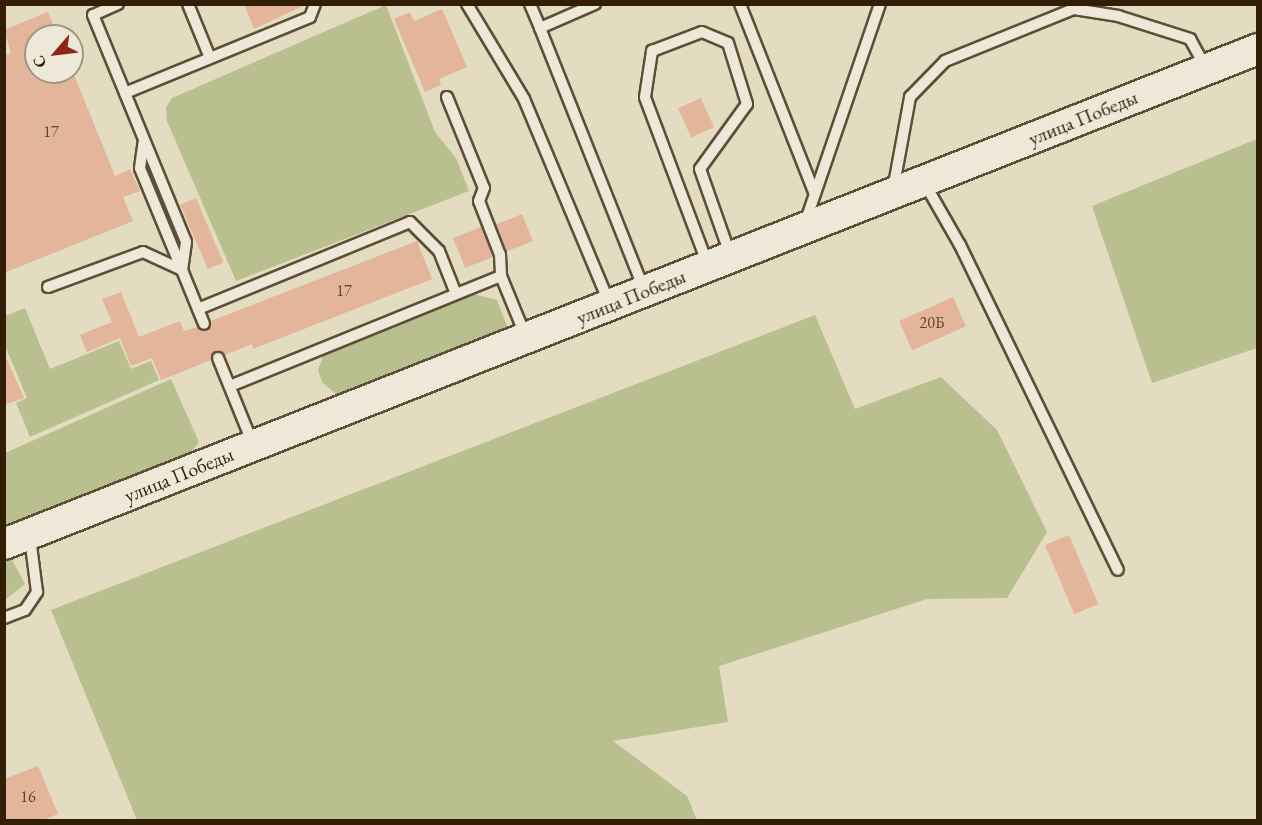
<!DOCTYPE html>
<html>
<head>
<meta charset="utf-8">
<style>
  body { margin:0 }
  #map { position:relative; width:1262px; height:825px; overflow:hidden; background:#e3dcc1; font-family:"EB Garamond",serif }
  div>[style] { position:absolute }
  .green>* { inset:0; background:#b9bf8f }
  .building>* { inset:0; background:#e3b59b; transform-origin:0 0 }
  .roads { filter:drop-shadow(2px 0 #5e4e35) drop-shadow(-2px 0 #5e4e35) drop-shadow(0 2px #5e4e35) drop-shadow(0 -2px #5e4e35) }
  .lane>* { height:10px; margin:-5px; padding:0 5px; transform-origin:5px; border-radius:5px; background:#ede8d7 }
  .secondary>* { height:30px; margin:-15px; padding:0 15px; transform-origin:15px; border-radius:15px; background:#ede8d7 }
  span { translate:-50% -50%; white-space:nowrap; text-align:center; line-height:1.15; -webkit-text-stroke:5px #ede8d7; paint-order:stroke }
  .number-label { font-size:16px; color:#5e442b }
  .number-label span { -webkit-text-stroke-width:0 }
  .street-label { font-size:20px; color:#321e06 }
  .frame { position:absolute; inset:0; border:6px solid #321e06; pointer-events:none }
  .north { position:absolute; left:24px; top:24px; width:60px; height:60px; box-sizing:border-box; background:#ede8d7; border:2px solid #a29783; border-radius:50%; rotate:242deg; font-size:16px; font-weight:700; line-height:24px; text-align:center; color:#321e06 }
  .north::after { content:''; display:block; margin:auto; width:21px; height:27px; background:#8f2418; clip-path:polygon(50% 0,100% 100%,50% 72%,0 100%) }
</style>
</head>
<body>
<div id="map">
  <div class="green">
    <i style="clip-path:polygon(386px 5px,435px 132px,456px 158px,469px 191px,236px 281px,167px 121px,166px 107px,172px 98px)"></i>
    <i style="clip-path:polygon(1257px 139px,1257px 348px,1152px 383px,1092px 206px)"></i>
    <i style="clip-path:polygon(473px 294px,497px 300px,510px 334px,344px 401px,322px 382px,318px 370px,324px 354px)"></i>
    <i style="clip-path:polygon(25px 308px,50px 369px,119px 341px,131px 369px,151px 361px,159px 380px,30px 437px,16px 403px,27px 398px,4px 343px,5px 316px)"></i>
    <i style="clip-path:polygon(815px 315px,855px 409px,941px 377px,997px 430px,1047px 532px,1007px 598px,927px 599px,719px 666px,728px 722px,613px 741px,687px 796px,697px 820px,137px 820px,51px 610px)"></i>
    <i style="clip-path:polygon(171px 379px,199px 442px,192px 451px,180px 460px,5px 528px,5px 453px)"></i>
    <i style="clip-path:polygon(4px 545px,25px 584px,5px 600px,4px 600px)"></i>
  </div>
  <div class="building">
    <i style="clip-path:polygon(244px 4px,307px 4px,254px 29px)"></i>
    <i style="clip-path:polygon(442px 9px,467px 67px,439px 79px,441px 85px,425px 92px,394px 19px,410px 12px,414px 21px)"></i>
    <i style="clip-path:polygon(48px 12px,58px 36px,36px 36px,36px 72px,73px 72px,115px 176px,130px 169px,140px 191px,123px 197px,133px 221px,4px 273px,4px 56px,11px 53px,4px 30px)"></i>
    <i style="left:701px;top:98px;width:32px;height:25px;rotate:66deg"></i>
    <i style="left:196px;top:198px;width:70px;height:17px;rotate:67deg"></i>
    <i style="left:522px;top:214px;width:29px;height:28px;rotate:68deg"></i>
    <i style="left:481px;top:227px;width:32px;height:30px;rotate:68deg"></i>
    <i style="clip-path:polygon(417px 241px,432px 279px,253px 349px,252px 344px,225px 355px,216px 351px,211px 360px,161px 380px,152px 358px,131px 366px,120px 338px,87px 352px,80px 335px,112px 322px,102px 299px,121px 292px,139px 337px,180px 321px,184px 331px,197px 327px,206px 331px,211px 321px)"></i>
    <i style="left:953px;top:297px;width:32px;height:59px;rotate:66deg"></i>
    <i style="clip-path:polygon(4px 353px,24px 398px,4px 405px)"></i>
    <i style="left:1069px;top:535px;width:75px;height:26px;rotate:67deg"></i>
    <i style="clip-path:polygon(38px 766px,58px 814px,43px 820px,4px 820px,4px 779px)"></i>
  </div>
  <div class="roads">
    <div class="lane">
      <i style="left:118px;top:4px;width:27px;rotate:156deg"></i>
      <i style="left:93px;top:15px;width:245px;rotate:67.7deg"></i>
      <i style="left:186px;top:242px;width:28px;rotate:98deg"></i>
      <i style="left:182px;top:270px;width:58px;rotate:67.8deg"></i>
      <i style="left:188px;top:4px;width:58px;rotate:67.8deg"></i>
      <i style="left:467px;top:4px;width:111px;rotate:59deg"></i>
      <i style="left:524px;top:99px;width:220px;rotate:67.3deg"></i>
      <i style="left:530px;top:4px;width:26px;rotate:67deg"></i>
      <i style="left:595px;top:4px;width:60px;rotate:156.4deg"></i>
      <i style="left:540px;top:28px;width:282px;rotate:68.3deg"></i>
      <i style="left:740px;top:4px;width:204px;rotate:68.5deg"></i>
      <i style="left:125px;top:93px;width:200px;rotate:-22.3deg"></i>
      <i style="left:310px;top:17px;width:14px;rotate:-69deg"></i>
      <i style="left:447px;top:97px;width:98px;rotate:67.9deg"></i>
      <i style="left:484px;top:188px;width:14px;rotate:111deg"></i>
      <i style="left:479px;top:201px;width:58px;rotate:68.7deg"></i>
      <i style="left:500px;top:255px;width:21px;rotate:87deg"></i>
      <i style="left:925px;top:184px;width:70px;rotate:60.2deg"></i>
      <i style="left:960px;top:245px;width:361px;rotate:64.1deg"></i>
      <i style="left:893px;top:190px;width:95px;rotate:-79.6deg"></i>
      <i style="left:910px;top:97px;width:50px;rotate:-45.8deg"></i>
      <i style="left:945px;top:61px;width:139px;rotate:-22deg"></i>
      <i style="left:1074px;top:9px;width:45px;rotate:9deg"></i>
      <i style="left:1118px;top:16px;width:76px;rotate:17.7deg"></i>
      <i style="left:1190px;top:39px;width:33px;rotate:61deg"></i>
      <i style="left:805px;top:223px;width:231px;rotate:-71.1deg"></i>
      <i style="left:708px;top:265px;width:179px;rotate:-110.6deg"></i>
      <i style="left:645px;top:97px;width:47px;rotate:-81.3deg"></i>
      <i style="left:652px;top:51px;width:53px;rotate:-20.8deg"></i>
      <i style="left:702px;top:32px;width:28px;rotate:23deg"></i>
      <i style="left:728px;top:43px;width:64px;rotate:72.7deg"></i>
      <i style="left:747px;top:104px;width:80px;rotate:125.9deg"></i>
      <i style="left:700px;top:169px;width:90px;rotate:70.6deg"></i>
      <i style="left:48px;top:287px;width:101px;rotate:-20.2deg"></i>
      <i style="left:143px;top:252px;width:43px;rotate:24.8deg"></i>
      <i style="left:182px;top:270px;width:110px;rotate:-112.4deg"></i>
      <i style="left:140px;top:168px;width:27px;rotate:-82deg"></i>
      <i style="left:198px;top:309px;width:229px;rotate:-22.3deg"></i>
      <i style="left:410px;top:222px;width:41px;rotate:45deg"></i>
      <i style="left:439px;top:251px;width:46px;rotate:68.4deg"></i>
      <i style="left:218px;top:358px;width:93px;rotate:67.9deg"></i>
      <i style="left:230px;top:386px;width:292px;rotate:-22.1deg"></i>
      <i style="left:501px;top:276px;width:66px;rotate:67.7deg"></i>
      <i style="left:4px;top:618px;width:22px;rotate:-21deg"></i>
      <i style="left:25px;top:610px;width:22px;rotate:-56deg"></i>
      <i style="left:37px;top:592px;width:55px;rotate:-97.3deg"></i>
    </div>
    <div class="secondary">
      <i style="left:4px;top:544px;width:1348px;rotate:-21.54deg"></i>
    </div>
  </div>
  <div class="number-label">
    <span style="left:51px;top:132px">17</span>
    <span style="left:344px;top:291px">17</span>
    <span style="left:932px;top:323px">20Б</span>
    <span style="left:28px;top:797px">16</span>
  </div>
  <div class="street-label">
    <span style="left:1083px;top:118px;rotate:-22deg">улица Победы</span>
    <span style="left:631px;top:297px;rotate:-22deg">улица Победы</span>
    <span style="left:179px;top:475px;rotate:-22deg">улица Победы</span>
  </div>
  <div class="frame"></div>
  <div class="north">С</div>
</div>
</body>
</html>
